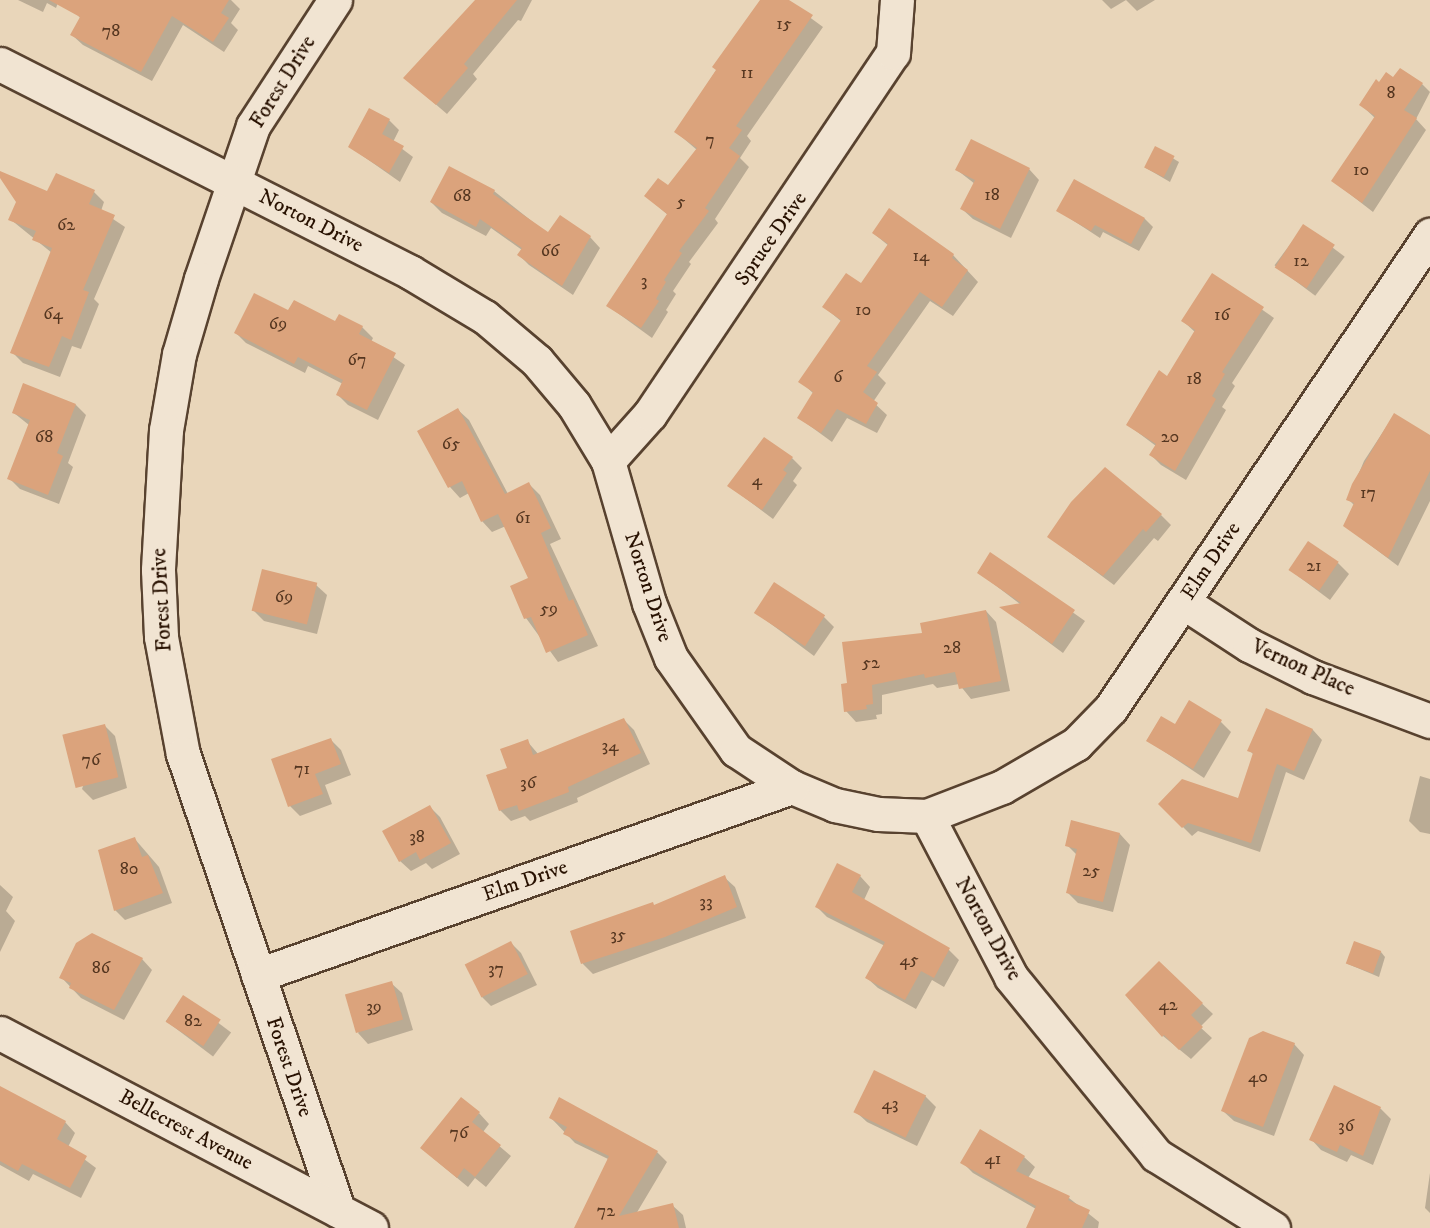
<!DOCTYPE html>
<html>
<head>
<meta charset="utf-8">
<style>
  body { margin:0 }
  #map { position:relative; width:1430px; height:1228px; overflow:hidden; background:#e9d6ba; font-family:"IM FELL DW Pica",serif }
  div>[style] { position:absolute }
  .shadow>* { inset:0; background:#0003; transform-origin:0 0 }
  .building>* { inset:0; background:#dba37c; transform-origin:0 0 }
  .roads { filter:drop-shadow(2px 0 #58422f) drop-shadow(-2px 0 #58422f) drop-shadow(0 2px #58422f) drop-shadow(0 -2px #58422f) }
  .minor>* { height:33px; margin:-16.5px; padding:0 16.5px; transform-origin:16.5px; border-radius:16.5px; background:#f1e4d2 }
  span { translate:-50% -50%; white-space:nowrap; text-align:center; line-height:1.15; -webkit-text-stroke:4.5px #f1e4d2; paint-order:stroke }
  .number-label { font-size:18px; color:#553620 }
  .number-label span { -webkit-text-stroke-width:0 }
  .street-label { font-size:21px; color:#281101 }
</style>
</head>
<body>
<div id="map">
  <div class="shadow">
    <i style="clip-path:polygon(18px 0,59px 0,56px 8px,47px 3px,43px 12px)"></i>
    <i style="clip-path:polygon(82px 0,231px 0,240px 9px,231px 23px,238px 30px,224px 52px,183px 25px,152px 81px,83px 45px,72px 35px,81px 19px,75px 12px)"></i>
    <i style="clip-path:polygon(478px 0,532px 0,521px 21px,518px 20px,473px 74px,477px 79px,447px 114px,405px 78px)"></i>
    <i style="clip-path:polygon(762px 0,786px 0,823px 27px,747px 136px,751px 141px,740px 158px,749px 167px,715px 219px,718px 223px,689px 262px,691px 264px,673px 291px,676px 294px,666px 310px,668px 312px,652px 338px,608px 306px,668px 215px,646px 196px,668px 187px,697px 150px,676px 132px)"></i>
    <i style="clip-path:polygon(1102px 0,1126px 0,1111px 9px)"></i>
    <i style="clip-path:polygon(1126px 0,1155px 0,1137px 11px)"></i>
    <i style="clip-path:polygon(1393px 79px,1422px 84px,1430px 92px,1416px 119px,1426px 130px,1373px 212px,1333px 181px,1375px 118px,1361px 105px,1380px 84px)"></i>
    <i style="clip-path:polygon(389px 120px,399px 130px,393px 142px,413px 157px,400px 182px,350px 147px)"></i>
    <i style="clip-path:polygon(1156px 148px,1179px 162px,1170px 182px,1146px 168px)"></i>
    <i style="clip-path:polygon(1029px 169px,1039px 180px,1011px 238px,973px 219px,962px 209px,975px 184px,957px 170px)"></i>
    <i style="clip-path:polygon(0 173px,48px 193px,94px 192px,104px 202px,101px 211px,125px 227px,94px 299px,99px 304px,81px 349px,72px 346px,60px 377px,23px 363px,12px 352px,52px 253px,10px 219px,18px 202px)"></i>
    <i style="clip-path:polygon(494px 191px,548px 234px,590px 237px,600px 248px,573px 295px,529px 265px,519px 255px,522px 250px,491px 228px,486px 236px,442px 213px,431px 202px)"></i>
    <i style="clip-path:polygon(1057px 210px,1145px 219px,1153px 227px,1139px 251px,1103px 232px,1100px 238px)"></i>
    <i style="left:1304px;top:226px;width:51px;height:49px;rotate:37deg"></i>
    <i style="clip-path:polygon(873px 233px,953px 255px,978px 282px,953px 316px,930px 301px,878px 375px,886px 383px,873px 402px,887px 415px,877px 433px,847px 418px,832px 442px,799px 418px,814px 394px,800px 381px,842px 322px,824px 307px,861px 285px,889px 246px)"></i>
    <i style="clip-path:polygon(1212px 275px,1274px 318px,1232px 383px,1235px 386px,1222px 407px,1226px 410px,1186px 480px,1161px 465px,1151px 455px,1156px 446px,1128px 425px,1168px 378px,1196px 333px,1183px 321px)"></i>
    <i style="clip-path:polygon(340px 316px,362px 327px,373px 338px,371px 342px,405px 365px,378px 420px,348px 405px,338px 395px,343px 384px,308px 366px,305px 373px,246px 343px,236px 333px,336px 323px)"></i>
    <i style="clip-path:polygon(76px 405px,86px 415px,68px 463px,73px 467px,59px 504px,20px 489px,9px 478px,29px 425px,14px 413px)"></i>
    <i style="clip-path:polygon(458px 410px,469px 420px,508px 494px,529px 484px,540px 495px,561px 539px,550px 544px,598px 646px,558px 662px,526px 618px,530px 579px,506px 526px,492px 532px,482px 521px,469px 493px,460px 498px,450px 487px,419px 431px)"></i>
    <i style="clip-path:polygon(1394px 415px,1430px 436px,1430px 501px,1398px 566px,1345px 526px,1354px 505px,1348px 499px,1364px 461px)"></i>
    <i style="clip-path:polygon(792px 458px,802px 468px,793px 481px,797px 485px,773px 519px,729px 486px)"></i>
    <i style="clip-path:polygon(1161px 515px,1171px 525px,1158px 541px,1154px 538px,1114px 585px,1049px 537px)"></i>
    <i style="clip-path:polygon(990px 554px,1085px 621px,1063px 653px,1002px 608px,1020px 604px,978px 572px)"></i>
    <i style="clip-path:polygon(1338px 563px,1349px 574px,1330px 600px,1290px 570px)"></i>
    <i style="clip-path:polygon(316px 585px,327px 595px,317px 634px,264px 621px,253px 610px)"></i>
    <i style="clip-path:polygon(986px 611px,996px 622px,1010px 691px,971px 699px,959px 684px,937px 688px,933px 684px,882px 695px,882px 714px,876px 715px,877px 719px,856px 722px,846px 711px,848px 685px,924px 635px)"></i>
    <i style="clip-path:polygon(755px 612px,824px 617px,834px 627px,814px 656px)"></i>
    <i style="clip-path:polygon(1267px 710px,1313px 730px,1322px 740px,1304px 780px,1286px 772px,1260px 852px,1198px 831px,1192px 836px,1160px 804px,1239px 800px,1254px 755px,1249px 750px)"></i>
    <i style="clip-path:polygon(624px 720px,634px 730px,650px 764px,577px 798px,578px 802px,530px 821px,525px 816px,511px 821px,500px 810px,527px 741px,539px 755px)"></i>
    <i style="clip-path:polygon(1221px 722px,1231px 732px,1204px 778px,1147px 740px,1176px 726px)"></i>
    <i style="clip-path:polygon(104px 725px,115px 736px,127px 788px,93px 800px,82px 789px)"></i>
    <i style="clip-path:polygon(331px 740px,341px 750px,351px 775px,325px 785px,332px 804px,300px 816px,290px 806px)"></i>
    <i style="clip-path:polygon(1420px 776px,1430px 779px,1430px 834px,1420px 832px,1409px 821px)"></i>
    <i style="clip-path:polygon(430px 807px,440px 817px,460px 854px,432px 869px,426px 863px,411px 871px,400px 861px)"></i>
    <i style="clip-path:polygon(1120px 834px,1130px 845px,1113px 912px,1078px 903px,1067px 892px,1077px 855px,1067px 845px)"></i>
    <i style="clip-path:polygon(134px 838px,159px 867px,172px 903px,125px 920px,115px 910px)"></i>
    <i style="clip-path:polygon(860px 876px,870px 887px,864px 900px,949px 950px,959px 960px,944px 987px,932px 980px,916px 1009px,878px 988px,867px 978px,885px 946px,827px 917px,817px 907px)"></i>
    <i style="clip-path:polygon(724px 877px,735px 887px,746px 918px,593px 974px,583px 964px,572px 932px,655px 907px)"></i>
    <i style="clip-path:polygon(0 885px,13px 897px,6px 911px,15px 921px,0 952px)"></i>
    <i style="clip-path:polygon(511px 943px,521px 953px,537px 985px,491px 1006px,481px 996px)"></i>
    <i style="clip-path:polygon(1381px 952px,1385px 957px,1379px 977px,1348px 964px)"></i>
    <i style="clip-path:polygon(142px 959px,152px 970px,124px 1020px,81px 998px,61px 977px)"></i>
    <i style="clip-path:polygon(1159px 963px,1213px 1014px,1200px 1027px,1212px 1038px,1191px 1059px,1163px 1036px,1127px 995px)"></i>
    <i style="clip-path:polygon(391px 983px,402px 993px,413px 1030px,368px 1044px,358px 1033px)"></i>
    <i style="left:184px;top:997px;width:59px;height:30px;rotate:37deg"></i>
    <i style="clip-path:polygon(1294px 1044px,1304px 1055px,1274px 1136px,1234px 1121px,1223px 1111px)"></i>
    <i style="clip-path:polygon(0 1087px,65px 1122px,75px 1133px,68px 1147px,96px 1168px,81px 1198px,33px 1174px,29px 1181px,0 1165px)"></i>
    <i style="clip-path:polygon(1335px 1087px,1381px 1109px,1391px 1119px,1373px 1165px,1351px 1155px,1347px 1162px,1321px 1150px,1311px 1139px)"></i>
    <i style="clip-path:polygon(925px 1096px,936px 1107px,917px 1146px,867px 1122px,856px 1112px)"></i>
    <i style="clip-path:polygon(560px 1099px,657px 1152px,667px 1162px,636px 1214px,672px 1205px,683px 1215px,686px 1228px,582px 1228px,608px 1159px,575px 1143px,551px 1118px)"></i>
    <i style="clip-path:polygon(479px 1113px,489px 1124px,483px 1132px,511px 1156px,486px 1187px,475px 1178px,468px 1187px,433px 1158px)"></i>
    <i style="clip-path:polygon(1024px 1157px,1035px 1167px,1028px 1178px,1069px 1198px,1099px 1222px,1098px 1228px,1027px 1228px,1036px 1209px,973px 1173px,962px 1162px)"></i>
    <i style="clip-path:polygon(1430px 1173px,1430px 1213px,1425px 1208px)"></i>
  </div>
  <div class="building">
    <i style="clip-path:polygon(49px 0,229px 0,221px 13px,229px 18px,213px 42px,172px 16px,141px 72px,70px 35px,80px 17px)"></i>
    <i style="clip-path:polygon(475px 0,517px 0,464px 64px,468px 68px,436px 105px,403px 78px)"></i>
    <i style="clip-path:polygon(760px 0,789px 0,813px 15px,736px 126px,742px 130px,729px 148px,740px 156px,705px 208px,709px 211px,679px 251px,682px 253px,664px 280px,666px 282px,656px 299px,659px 301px,641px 328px,606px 306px,667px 214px,644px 196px,658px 178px,668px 185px,697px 148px,674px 132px,716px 70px,712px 67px)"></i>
    <i style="clip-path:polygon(1400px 68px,1423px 83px,1404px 110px,1417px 118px,1362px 203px,1331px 181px,1375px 116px,1359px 105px,1376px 79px,1379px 82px,1386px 72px,1393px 77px)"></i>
    <i style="clip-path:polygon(369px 108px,390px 119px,382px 134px,404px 146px,389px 173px,348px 147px)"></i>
    <i style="clip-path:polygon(971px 139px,1030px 168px,1000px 229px,960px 209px,975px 180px,955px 170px)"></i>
    <i style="left:1155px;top:146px;width:22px;height:24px;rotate:27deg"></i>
    <i style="clip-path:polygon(449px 166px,495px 190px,493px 194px,548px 232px,560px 215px,591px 236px,562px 286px,517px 255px,522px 248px,480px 219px,476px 227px,430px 202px)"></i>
    <i style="clip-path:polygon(0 171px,47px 191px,56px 173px,95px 190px,89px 204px,115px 215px,83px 290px,89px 292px,71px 340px,62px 336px,49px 367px,10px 353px,52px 248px,32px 240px,36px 231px,8px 220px,16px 202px,0 178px)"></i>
    <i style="clip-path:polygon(1074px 179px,1145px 218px,1131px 244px,1095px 225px,1091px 231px,1056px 211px)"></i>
    <i style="clip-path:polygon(889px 208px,954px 254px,952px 258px,968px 270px,942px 307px,920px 292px,867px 366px,877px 372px,863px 392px,878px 403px,866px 424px,837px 409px,821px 433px,797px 418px,813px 392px,798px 382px,841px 320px,822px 307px,846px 273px,861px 283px,888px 244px,872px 233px)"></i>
    <i style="left:1303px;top:224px;width:38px;height:52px;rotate:33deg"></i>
    <i style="clip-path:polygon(1212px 273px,1264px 307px,1222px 372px,1225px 374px,1212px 396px,1216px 399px,1175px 471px,1149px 455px,1156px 444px,1126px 425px,1159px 370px,1167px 376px,1195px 330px,1181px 321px)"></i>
    <i style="clip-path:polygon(254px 293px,288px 310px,294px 300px,335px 321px,339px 314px,363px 326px,359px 334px,396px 353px,367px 410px,336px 395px,343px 380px,298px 357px,294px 364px,234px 333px)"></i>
    <i style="clip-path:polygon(23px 383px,76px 404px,57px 453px,63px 456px,48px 495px,7px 479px,30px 420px,12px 413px)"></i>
    <i style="clip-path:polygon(458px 408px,505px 494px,529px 482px,551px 528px,541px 533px,569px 601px,573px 599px,588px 635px,546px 653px,531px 617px,524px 619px,510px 586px,528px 578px,498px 514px,481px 522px,462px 481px,448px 488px,417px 431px)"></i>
    <i style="clip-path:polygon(1394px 413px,1430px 435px,1430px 471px,1388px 558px,1343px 526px,1354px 503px,1346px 500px,1352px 484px)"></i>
    <i style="clip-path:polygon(764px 437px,793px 457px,783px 470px,787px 473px,762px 510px,727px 486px)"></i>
    <i style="clip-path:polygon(1105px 467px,1162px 514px,1146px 532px,1143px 529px,1103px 576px,1047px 537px,1071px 502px)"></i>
    <i style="left:1308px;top:541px;width:37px;height:35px;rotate:34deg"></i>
    <i style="clip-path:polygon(990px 552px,1075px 610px,1052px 644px,999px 607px,1021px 603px,977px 573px)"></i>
    <i style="left:262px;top:569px;width:57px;height:43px;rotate:14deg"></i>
    <i style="left:774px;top:582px;width:61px;height:37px;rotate:33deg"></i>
    <i style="clip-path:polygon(986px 610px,1001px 681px,959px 689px,955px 672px,925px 678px,924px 674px,872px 685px,873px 704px,866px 705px,867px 709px,844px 712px,841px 684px,847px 683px,842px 642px,922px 633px,920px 623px)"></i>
    <i style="clip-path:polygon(1189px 700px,1222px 720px,1193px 769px,1146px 741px,1161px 716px,1175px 724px)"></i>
    <i style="clip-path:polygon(1266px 708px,1313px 729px,1294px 771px,1277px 764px,1251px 843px,1188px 823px,1182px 828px,1158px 804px,1182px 779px,1238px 798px,1253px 753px,1247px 751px)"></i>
    <i style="clip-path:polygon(624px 718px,641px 753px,568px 787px,569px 792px,519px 811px,517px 805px,499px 811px,486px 775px,507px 768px,500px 749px,528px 739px,533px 755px)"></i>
    <i style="left:105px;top:724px;width:55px;height:44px;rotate:76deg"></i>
    <i style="clip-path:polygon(331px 738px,341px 764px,315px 774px,323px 794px,288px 807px,271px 759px)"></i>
    <i style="clip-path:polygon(430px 805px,451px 843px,420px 860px,416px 852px,399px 862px,382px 831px)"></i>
    <i style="clip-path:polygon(1071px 820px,1120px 833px,1103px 902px,1066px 893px,1077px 849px,1065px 846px)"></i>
    <i style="clip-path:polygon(135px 837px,142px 857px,148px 855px,163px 893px,114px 911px,98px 850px)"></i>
    <i style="clip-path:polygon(837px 863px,861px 875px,852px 892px,950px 948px,934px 978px,921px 971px,905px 1000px,865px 978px,885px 942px,815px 907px)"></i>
    <i style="clip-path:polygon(725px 875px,737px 907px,665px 937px,581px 964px,570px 931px,653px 902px,654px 905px)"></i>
    <i style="clip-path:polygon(92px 933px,143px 958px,114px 1010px,69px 988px,71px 983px,59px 978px,76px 943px)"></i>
    <i style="left:511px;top:941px;width:37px;height:52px;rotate:63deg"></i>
    <i style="left:1354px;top:941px;width:29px;height:24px;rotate:20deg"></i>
    <i style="clip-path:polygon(1159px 961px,1203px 1003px,1191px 1015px,1203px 1027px,1179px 1050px,1164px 1035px,1162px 1037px,1125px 995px)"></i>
    <i style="left:392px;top:981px;width:40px;height:49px;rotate:74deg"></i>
    <i style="left:183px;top:995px;width:45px;height:32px;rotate:33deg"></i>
    <i style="clip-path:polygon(1263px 1031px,1295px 1043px,1263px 1127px,1221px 1111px,1249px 1038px)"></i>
    <i style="left:874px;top:1070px;width:58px;height:47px;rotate:26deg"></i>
    <i style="clip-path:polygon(1334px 1085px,1381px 1107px,1363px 1156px,1340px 1145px,1337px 1152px,1309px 1140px)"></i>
    <i style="clip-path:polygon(0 1086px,66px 1121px,57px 1139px,87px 1156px,70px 1188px,22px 1164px,18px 1171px,0 1161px)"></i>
    <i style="clip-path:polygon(461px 1097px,480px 1112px,472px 1122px,501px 1145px,475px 1177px,464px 1168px,457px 1178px,420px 1148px)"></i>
    <i style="clip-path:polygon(559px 1097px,658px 1151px,619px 1216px,673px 1203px,679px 1228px,574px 1228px,609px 1156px,563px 1134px,567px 1127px,549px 1118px)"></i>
    <i style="clip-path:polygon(980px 1129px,1025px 1156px,1016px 1171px,1070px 1196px,1068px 1200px,1090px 1210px,1082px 1228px,1026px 1228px,1036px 1206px,960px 1163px)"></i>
  </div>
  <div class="roads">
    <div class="minor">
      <i style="left:335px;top:0;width:150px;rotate:123.1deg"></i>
      <i style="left:253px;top:126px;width:162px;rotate:108.8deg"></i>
      <i style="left:201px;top:279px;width:78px;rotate:106.3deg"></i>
      <i style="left:179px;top:354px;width:77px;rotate:99.7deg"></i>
      <i style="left:166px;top:430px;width:140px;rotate:93.3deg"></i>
      <i style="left:158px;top:570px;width:67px;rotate:87.4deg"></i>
      <i style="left:161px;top:637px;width:119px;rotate:79.4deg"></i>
      <i style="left:183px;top:754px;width:482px;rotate:71.2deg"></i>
      <i style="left:0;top:64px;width:460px;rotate:26.9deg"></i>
      <i style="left:410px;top:272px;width:87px;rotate:31deg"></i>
      <i style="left:485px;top:317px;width:68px;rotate:40.2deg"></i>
      <i style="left:537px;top:361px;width:57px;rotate:49.9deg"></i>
      <i style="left:574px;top:405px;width:66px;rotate:58.7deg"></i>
      <i style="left:608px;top:461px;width:148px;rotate:73.9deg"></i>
      <i style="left:649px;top:603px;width:59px;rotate:68.2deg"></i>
      <i style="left:671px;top:658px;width:113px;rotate:54.8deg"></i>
      <i style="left:736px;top:750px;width:67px;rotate:33.5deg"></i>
      <i style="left:792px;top:787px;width:47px;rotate:22.7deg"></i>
      <i style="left:835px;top:805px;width:44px;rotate:11.8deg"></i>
      <i style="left:878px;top:814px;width:49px;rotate:2.3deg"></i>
      <i style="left:927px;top:816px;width:182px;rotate:62.4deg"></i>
      <i style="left:1011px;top:977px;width:230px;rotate:50.8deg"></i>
      <i style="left:1156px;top:1155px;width:138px;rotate:32deg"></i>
      <i style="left:608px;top:461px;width:63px;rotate:-48.2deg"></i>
      <i style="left:650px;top:414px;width:435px;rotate:-56.1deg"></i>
      <i style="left:893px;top:53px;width:53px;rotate:-85.7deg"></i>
      <i style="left:1183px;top:602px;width:79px;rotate:33.1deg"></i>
      <i style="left:1249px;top:645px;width:72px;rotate:26.6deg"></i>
      <i style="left:1313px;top:677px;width:125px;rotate:20.6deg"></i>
      <i style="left:927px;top:816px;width:80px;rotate:-21.1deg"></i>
      <i style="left:1002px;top:787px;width:86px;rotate:-30.2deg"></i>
      <i style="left:1076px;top:744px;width:50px;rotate:-45.8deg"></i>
      <i style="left:1111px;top:708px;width:571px;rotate:-56deg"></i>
      <i style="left:258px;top:975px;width:566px;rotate:-19.4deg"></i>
      <i style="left:0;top:1033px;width:419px;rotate:27.7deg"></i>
    </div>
  </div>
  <div class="number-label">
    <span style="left:784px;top:24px">15</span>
    <span style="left:111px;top:31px">78</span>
    <span style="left:747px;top:73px">11</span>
    <span style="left:1391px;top:93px">8</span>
    <span style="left:710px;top:140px">7</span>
    <span style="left:1361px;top:170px">10</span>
    <span style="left:992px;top:195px">18</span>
    <span style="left:462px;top:196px">68</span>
    <span style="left:681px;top:202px">5</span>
    <span style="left:66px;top:225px">62</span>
    <span style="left:550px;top:251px">66</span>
    <span style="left:921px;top:256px">14</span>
    <span style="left:1301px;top:261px">12</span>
    <span style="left:644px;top:281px">3</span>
    <span style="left:863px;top:310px">10</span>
    <span style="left:53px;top:314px">64</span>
    <span style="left:1222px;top:315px">16</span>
    <span style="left:278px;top:324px">69</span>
    <span style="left:357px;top:360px">67</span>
    <span style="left:838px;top:377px">6</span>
    <span style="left:1194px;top:379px">18</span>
    <span style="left:44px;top:437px">68</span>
    <span style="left:1170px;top:437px">20</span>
    <span style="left:451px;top:444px">65</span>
    <span style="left:757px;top:480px">4</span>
    <span style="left:1368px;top:493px">17</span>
    <span style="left:523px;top:518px">61</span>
    <span style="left:1314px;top:566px">21</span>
    <span style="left:284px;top:597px">69</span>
    <span style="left:549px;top:609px">59</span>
    <span style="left:952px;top:648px">28</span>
    <span style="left:871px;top:663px">52</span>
    <span style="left:610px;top:746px">34</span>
    <span style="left:91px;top:760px">76</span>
    <span style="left:302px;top:769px">71</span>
    <span style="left:528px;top:783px">36</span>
    <span style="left:417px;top:837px">38</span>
    <span style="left:129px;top:869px">80</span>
    <span style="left:1091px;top:871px">25</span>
    <span style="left:706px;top:902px">33</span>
    <span style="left:618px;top:935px">35</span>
    <span style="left:909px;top:960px">45</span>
    <span style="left:101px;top:968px">86</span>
    <span style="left:496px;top:969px">37</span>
    <span style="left:1168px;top:1005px">42</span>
    <span style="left:374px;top:1007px">39</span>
    <span style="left:193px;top:1021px">82</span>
    <span style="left:1258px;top:1077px">40</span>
    <span style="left:890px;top:1104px">43</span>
    <span style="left:1346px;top:1126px">36</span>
    <span style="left:459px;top:1133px">76</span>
    <span style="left:993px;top:1159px">41</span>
    <span style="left:606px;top:1211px">72</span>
  </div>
  <div class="street-label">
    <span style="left:283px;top:82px;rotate:-58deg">Forest Drive</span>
    <span style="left:311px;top:221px;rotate:27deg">Norton Drive</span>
    <span style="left:771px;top:239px;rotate:-55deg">Spruce Drive</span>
    <span style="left:1211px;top:561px;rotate:-56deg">Elm Drive</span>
    <span style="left:648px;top:587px;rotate:72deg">Norton Drive</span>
    <span style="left:162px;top:600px;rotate:-93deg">Forest Drive</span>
    <span style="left:1303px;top:668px;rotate:24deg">Vernon Place</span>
    <span style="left:525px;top:881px;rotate:-19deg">Elm Drive</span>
    <span style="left:988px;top:929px;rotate:61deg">Norton Drive</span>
    <span style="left:289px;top:1067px;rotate:71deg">Forest Drive</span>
    <span style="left:186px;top:1130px;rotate:28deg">Bellecrest Avenue</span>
  </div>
</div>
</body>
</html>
